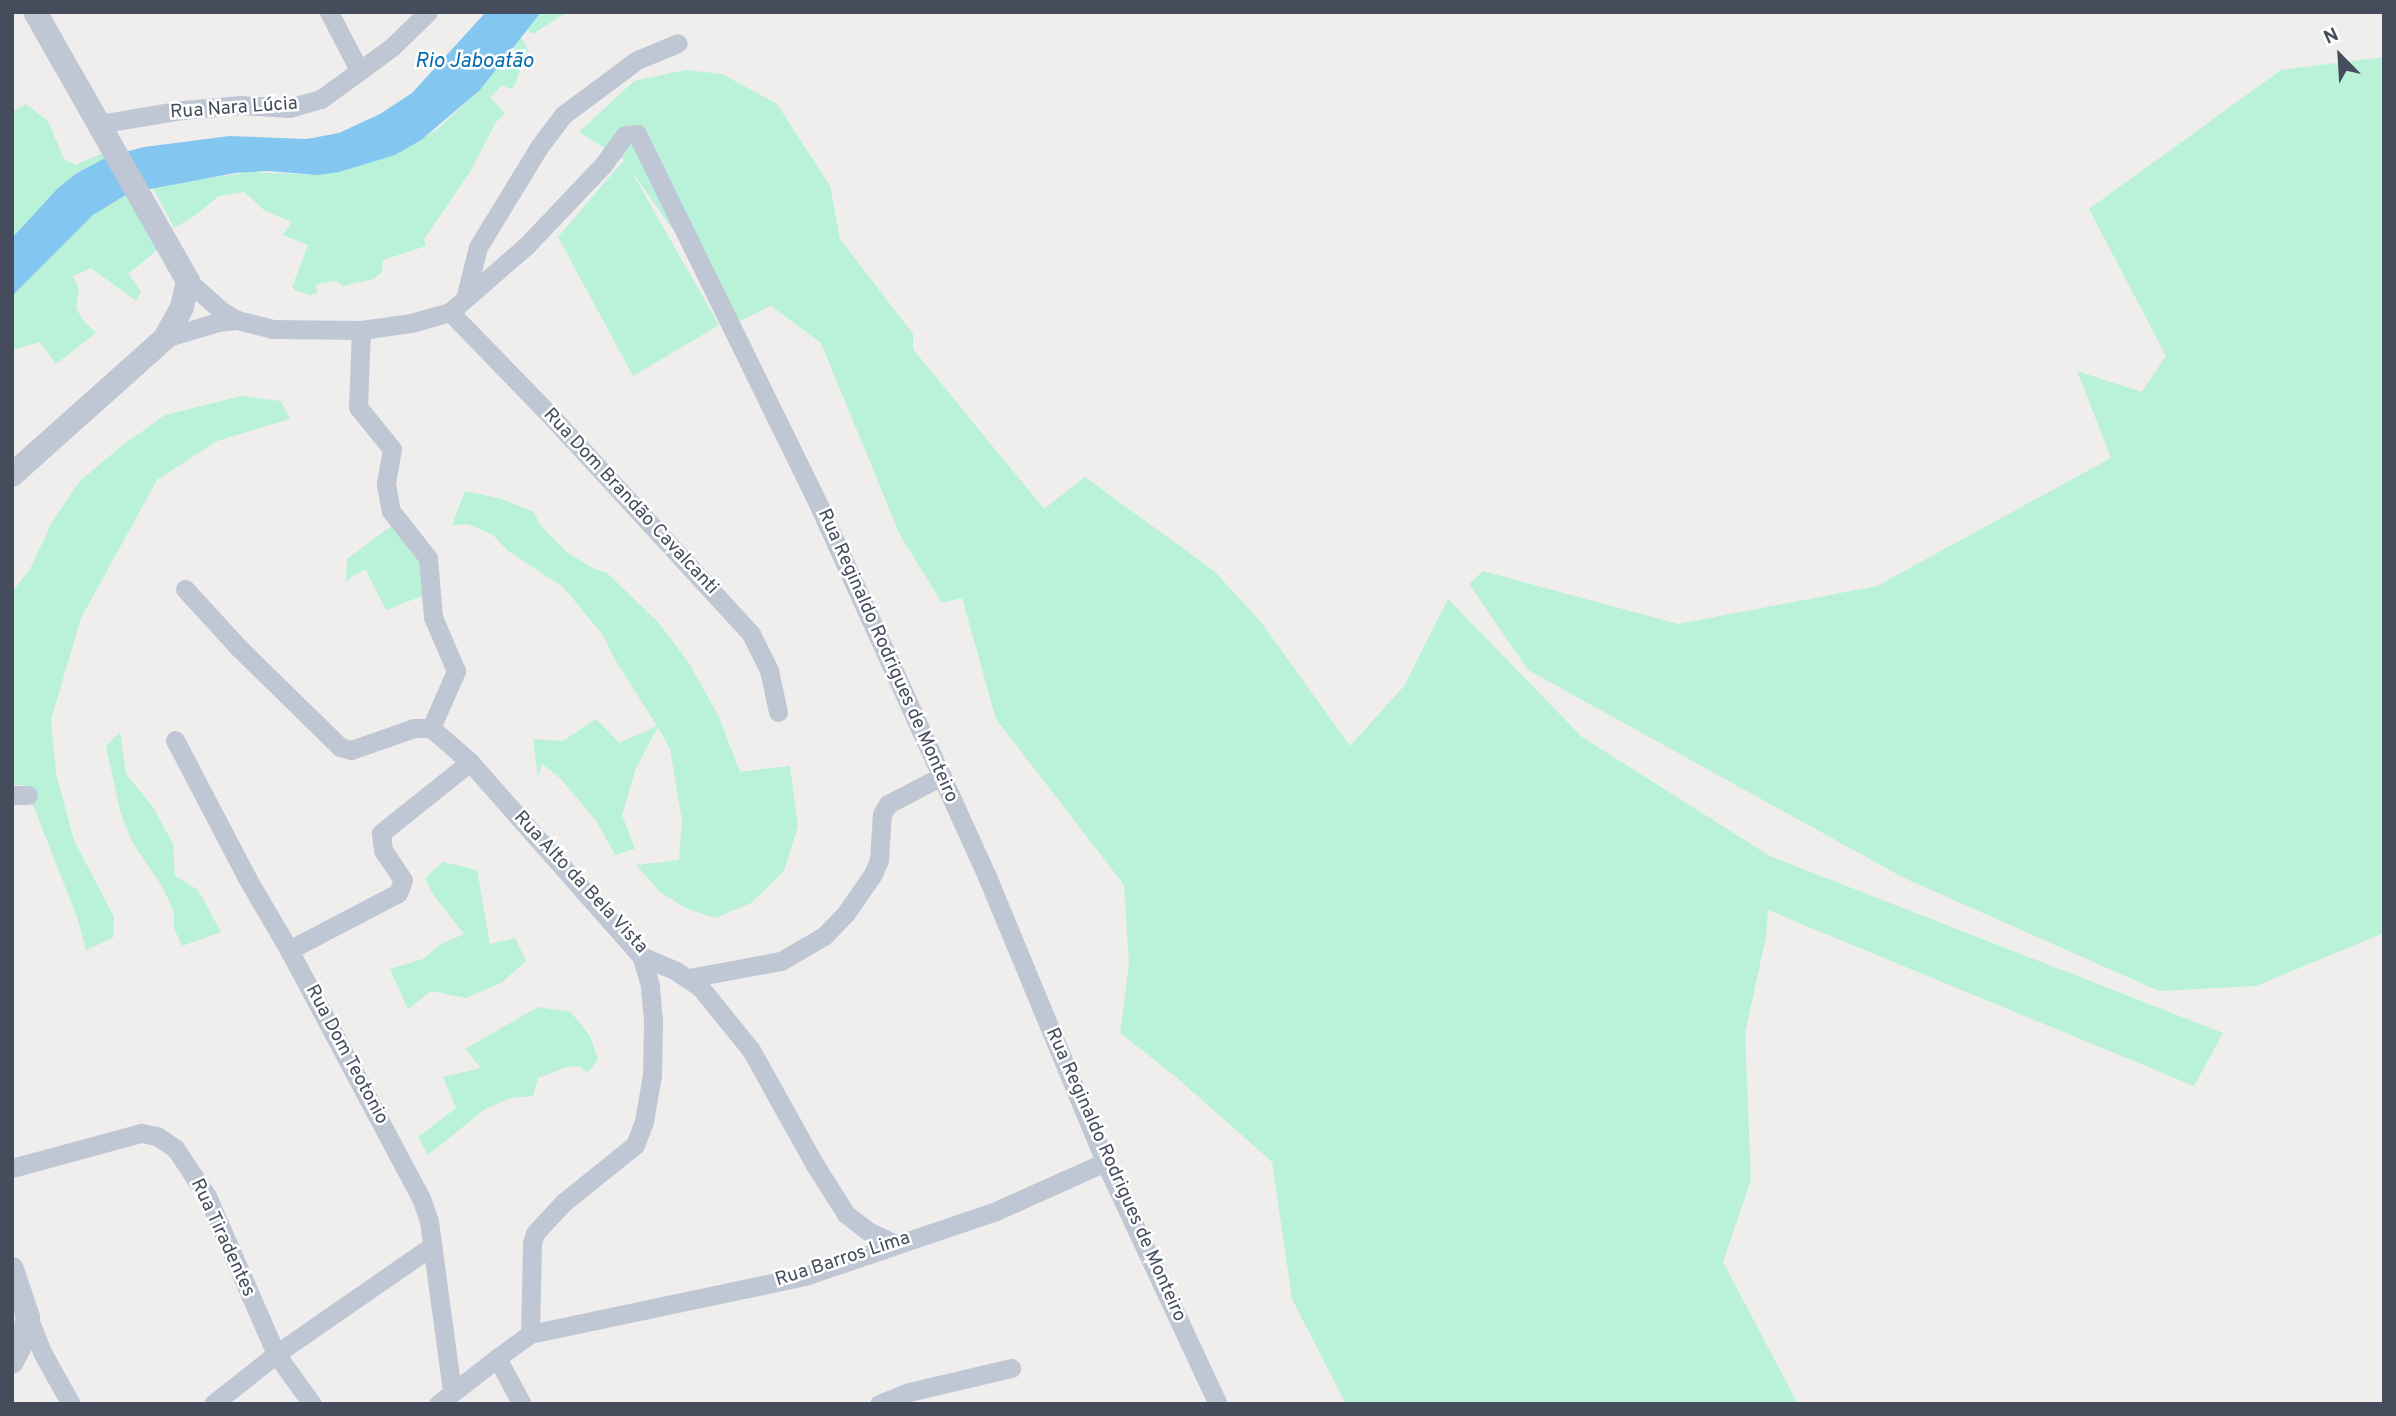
<!DOCTYPE html>
<html>
<head>
<meta charset="utf-8">
<style>
  body { margin:0 }
  #map { position:relative; width:2396px; height:1416px; overflow:hidden; background:#f0eeed; font-family:Overpass,sans-serif }
  div>[style] { position:absolute }
  .green>* { inset:0; background:#b9f1d9 }
  .water>* { inset:0; background:#83c6f0 }
  .minor>* { height:19px; margin:-9.5px; padding:0 9.5px; transform-origin:9.5px; border-radius:9.5px; background:#c0c7d4 }
  .tertiary>* { height:24px; margin:-12px; padding:0 12px; transform-origin:12px; border-radius:12px; background:#c0c7d4 }
  span { translate:-50% -50%; white-space:nowrap; text-align:center; line-height:1.15; -webkit-text-stroke:5px #fff; paint-order:stroke }
  .street-label { font-size:19px; color:#454d5c }
  .water-label { font-size:21px; color:#056caf; font-style:italic }
  .frame { position:absolute; inset:0; border:14px solid #454d5c; pointer-events:none }
  .north { position:absolute; left:2305px; top:21px; width:70px; height:70px; -webkit-text-stroke:5px #fff; paint-order:stroke; rotate:336deg; font-size:19px; font-weight:700; line-height:28px; text-align:center; color:#454d5c }
  .north::after { content:''; display:block; margin:auto; width:24px; height:32px; background:#454d5c; clip-path:polygon(50% 0,100% 100%,50% 72%,0 100%) }
</style>
</head>
<body>
<div id="map">
  <div class="green">
    <i style="clip-path:polygon(541px 12px,567px 12px,533px 34px,527px 29px)"></i>
    <i style="clip-path:polygon(521px 37px,528px 50px,514px 87px,509px 89px,502px 85px,490px 98px,505px 113px,496px 122px,470px 172px,424px 239px,426px 246px,383px 260px,382px 272px,373px 279px,343px 286px,337px 281px,316px 284px,317px 293px,310px 295px,296px 291px,292px 287px,308px 245px,282px 235px,292px 222px,265px 211px,244px 192px,219px 196px,193px 217px,174px 228px,152px 186px,252px 172px,317px 175px,395px 155px,437px 129px,480px 90px)"></i>
    <i style="clip-path:polygon(2384px 57px,2384px 933px,2256px 986px,2159px 991px,1904px 878px,1528px 670px,1469px 584px,1483px 571px,1678px 624px,1877px 586px,2111px 458px,2077px 371px,2142px 392px,2166px 356px,2089px 209px,2281px 70px)"></i>
    <i style="clip-path:polygon(686px 70px,722px 74px,777px 104px,830px 186px,840px 239px,913px 334px,913px 349px,1044px 509px,1085px 477px,1214px 571px,1261px 622px,1350px 746px,1404px 686px,1448px 599px,1582px 737px,1770px 856px,2223px 1033px,2194px 1086px,1768px 910px,1766px 937px,1745px 1033px,1751px 1180px,1723px 1262px,1798px 1404px,1346px 1404px,1292px 1299px,1272px 1162px,1176px 1077px,1120px 1033px,1129px 964px,1124px 885px,996px 719px,962px 598px,942px 603px,900px 535px,821px 343px,771px 306px,738px 322px,630px 169px,719px 325px,633px 376px,558px 237px,624px 160px,579px 132px,634px 81px)"></i>
    <i style="clip-path:polygon(26px 104px,48px 121px,64px 159px,75px 165px,103px 153px,107px 157px,77px 173px,58px 188px,12px 238px,12px 112px)"></i>
    <i style="clip-path:polygon(129px 193px,158px 245px,156px 251px,128px 274px,141px 291px,136px 301px,91px 268px,73px 276px,79px 289px,76px 307px,82px 319px,96px 333px,56px 364px,40px 342px,12px 350px,12px 296px,93px 215px)"></i>
    <i style="clip-path:polygon(241px 396px,281px 401px,290px 419px,217px 441px,157px 480px,81px 618px,51px 720px,56px 773px,74px 840px,114px 917px,113px 938px,86px 950px,77px 917px,25px 785px,12px 785px,12px 592px,30px 569px,52px 522px,80px 481px,119px 448px,165px 415px)"></i>
    <i style="clip-path:polygon(465px 491px,502px 499px,534px 512px,540px 525px,568px 553px,593px 568px,607px 573px,658px 622px,689px 663px,719px 717px,740px 772px,790px 766px,798px 826px,784px 871px,751px 903px,715px 918px,686px 908px,661px 893px,636px 865px,679px 860px,682px 821px,670px 749px,658px 727px,636px 768px,622px 815px,635px 849px,615px 855px,597px 822px,561px 779px,542px 764px,538px 777px,533px 739px,563px 741px,596px 719px,619px 743px,657px 726px,614px 658px,603px 635px,563px 587px,508px 551px,493px 535px,468px 524px,452px 525px)"></i>
    <i style="clip-path:polygon(394px 524px,421px 560px,427px 594px,386px 610px,365px 569px,346px 581px,347px 559px)"></i>
    <i style="clip-path:polygon(120px 732px,126px 774px,153px 807px,173px 844px,175px 876px,198px 890px,221px 932px,182px 946px,174px 928px,174px 912px,162px 886px,132px 842px,120px 811px,106px 746px)"></i>
    <i style="clip-path:polygon(443px 862px,477px 870px,490px 944px,515px 938px,526px 961px,501px 983px,466px 998px,431px 991px,408px 1009px,390px 969px,423px 959px,441px 944px,464px 934px,432px 893px,425px 878px)"></i>
    <i style="clip-path:polygon(538px 1007px,571px 1012px,590px 1036px,598px 1059px,588px 1073px,579px 1066px,567px 1067px,538px 1078px,533px 1096px,511px 1098px,485px 1109px,428px 1155px,418px 1137px,456px 1108px,443px 1077px,481px 1068px,465px 1049px)"></i>
  </div>
  <div class="water">
    <i style="clip-path:polygon(486px 12px,541px 12px,480px 90px,421px 140px,395px 155px,339px 172px,317px 175px,268px 171px,235px 173px,129px 193px,93px 215px,12px 296px,12px 238px,58px 188px,77px 173px,107px 157px,144px 147px,230px 136px,307px 139px,339px 133px,380px 114px,412px 93px)"></i>
  </div>
  <div class="minor">
    <i style="left:329px;top:12px;width:65px;rotate:62.7deg"></i>
    <i style="left:99px;top:124px;width:85px;rotate:-9.5deg"></i>
    <i style="left:183px;top:110px;width:57px;rotate:-5deg"></i>
    <i style="left:240px;top:105px;width:49px;rotate:3.5deg"></i>
    <i style="left:289px;top:108px;width:33px;rotate:-16deg"></i>
    <i style="left:321px;top:99px;width:88px;rotate:-36.2deg"></i>
    <i style="left:392px;top:47px;width:50px;rotate:-44.2deg"></i>
    <i style="left:188px;top:281px;width:47px;rotate:41.5deg"></i>
    <i style="left:223px;top:312px;width:16px;rotate:30deg"></i>
    <i style="left:237px;top:320px;width:36px;rotate:14deg"></i>
    <i style="left:272px;top:329px;width:89px;rotate:0.6deg"></i>
    <i style="left:361px;top:330px;width:50px;rotate:-8deg"></i>
    <i style="left:411px;top:323px;width:41px;rotate:-15.8deg"></i>
    <i style="left:450px;top:312px;width:101px;rotate:-41deg"></i>
    <i style="left:526px;top:246px;width:112px;rotate:-46.5deg"></i>
    <i style="left:603px;top:165px;width:37px;rotate:-54deg"></i>
    <i style="left:625px;top:135px;width:12px;rotate:-5deg"></i>
    <i style="left:637px;top:134px;width:414px;rotate:63.9deg"></i>
    <i style="left:819px;top:506px;width:404px;rotate:65.6deg"></i>
    <i style="left:986px;top:874px;width:312px;rotate:67.5deg"></i>
    <i style="left:1105px;top:1162px;width:267px;rotate:65deg"></i>
    <i style="left:466px;top:295px;width:49px;rotate:-76deg"></i>
    <i style="left:478px;top:247px;width:117px;rotate:-58.6deg"></i>
    <i style="left:539px;top:147px;width:40px;rotate:-53deg"></i>
    <i style="left:563px;top:115px;width:92px;rotate:-36.6deg"></i>
    <i style="left:637px;top:60px;width:44px;rotate:-22.5deg"></i>
    <i style="left:450px;top:312px;width:142px;rotate:45.9deg"></i>
    <i style="left:549px;top:414px;width:299px;rotate:47.4deg"></i>
    <i style="left:751px;top:634px;width:40px;rotate:63.4deg"></i>
    <i style="left:769px;top:670px;width:43px;rotate:77.9deg"></i>
    <i style="left:361px;top:330px;width:77px;rotate:92.2deg"></i>
    <i style="left:358px;top:407px;width:54px;rotate:51deg"></i>
    <i style="left:392px;top:449px;width:36px;rotate:100deg"></i>
    <i style="left:386px;top:484px;width:27px;rotate:80deg"></i>
    <i style="left:391px;top:511px;width:60px;rotate:51.8deg"></i>
    <i style="left:428px;top:558px;width:59px;rotate:85.2deg"></i>
    <i style="left:433px;top:617px;width:59px;rotate:66.9deg"></i>
    <i style="left:456px;top:671px;width:62px;rotate:113.7deg"></i>
    <i style="left:165px;top:338px;width:55px;rotate:-16.8deg"></i>
    <i style="left:218px;top:322px;width:19px;rotate:-6deg"></i>
    <i style="left:185px;top:589px;width:80px;rotate:47.5deg"></i>
    <i style="left:239px;top:648px;width:141px;rotate:44.4deg"></i>
    <i style="left:340px;top:747px;width:11px;rotate:15deg"></i>
    <i style="left:351px;top:750px;width:67px;rotate:-19.2deg"></i>
    <i style="left:414px;top:728px;width:17px"></i>
    <i style="left:431px;top:728px;width:52px;rotate:41.1deg"></i>
    <i style="left:470px;top:762px;width:259px;rotate:48.6deg"></i>
    <i style="left:641px;top:956px;width:38px;rotate:23deg"></i>
    <i style="left:676px;top:971px;width:29px;rotate:34deg"></i>
    <i style="left:700px;top:987px;width:81px;rotate:51deg"></i>
    <i style="left:751px;top:1050px;width:132px;rotate:60.9deg"></i>
    <i style="left:815px;top:1165px;width:58px;rotate:57.7deg"></i>
    <i style="left:846px;top:1214px;width:28px;rotate:38deg"></i>
    <i style="left:868px;top:1231px;width:29px;rotate:25deg"></i>
    <i style="left:175px;top:740px;width:156px;rotate:62.4deg"></i>
    <i style="left:247px;top:878px;width:83px;rotate:59.7deg"></i>
    <i style="left:289px;top:950px;width:281px;rotate:62deg"></i>
    <i style="left:421px;top:1198px;width:24px;rotate:71deg"></i>
    <i style="left:429px;top:1221px;width:172px;rotate:82.3deg"></i>
    <i style="left:12px;top:795px;width:16px"></i>
    <i style="left:289px;top:950px;width:123px;rotate:-27.6deg"></i>
    <i style="left:398px;top:893px;width:14px;rotate:-69deg"></i>
    <i style="left:403px;top:880px;width:36px;rotate:-124deg"></i>
    <i style="left:383px;top:850px;width:17px;rotate:-97deg"></i>
    <i style="left:381px;top:833px;width:114px;rotate:-38.6deg"></i>
    <i style="left:689px;top:978px;width:94px;rotate:-10.5deg"></i>
    <i style="left:781px;top:961px;width:50px;rotate:-30.2deg"></i>
    <i style="left:824px;top:936px;width:32px;rotate:-46deg"></i>
    <i style="left:846px;top:913px;width:47px;rotate:-55.3deg"></i>
    <i style="left:873px;top:874px;width:15px;rotate:-67deg"></i>
    <i style="left:879px;top:860px;width:46px;rotate:-86.3deg"></i>
    <i style="left:882px;top:814px;width:12px;rotate:-59deg"></i>
    <i style="left:888px;top:804px;width:61px;rotate:-27.4deg"></i>
    <i style="left:12px;top:1168px;width:134px;rotate:-15.2deg"></i>
    <i style="left:141px;top:1133px;width:16px;rotate:11deg"></i>
    <i style="left:157px;top:1136px;width:22px;rotate:34deg"></i>
    <i style="left:175px;top:1148px;width:58px;rotate:56.3deg"></i>
    <i style="left:207px;top:1196px;width:172px;rotate:66.4deg"></i>
    <i style="left:276px;top:1354px;width:62px;rotate:54.2deg"></i>
    <i style="left:28px;top:1317px;width:40px;rotate:68deg"></i>
    <i style="left:43px;top:1354px;width:57px;rotate:60.8deg"></i>
    <i style="left:530px;top:1334px;width:281px;rotate:-11.9deg"></i>
    <i style="left:805px;top:1276px;width:202px;rotate:-18.8deg"></i>
    <i style="left:996px;top:1211px;width:120px;rotate:-24.2deg"></i>
    <i style="left:213px;top:1404px;width:80px;rotate:-38.4deg"></i>
    <i style="left:276px;top:1354px;width:190px;rotate:-34.7deg"></i>
    <i style="left:438px;top:1404px;width:75px;rotate:-37.9deg"></i>
    <i style="left:522px;top:1404px;width:52px;rotate:-118.5deg"></i>
    <i style="left:497px;top:1358px;width:41px;rotate:-36deg"></i>
    <i style="left:530px;top:1334px;width:91px;rotate:-88.7deg"></i>
    <i style="left:532px;top:1243px;width:10px;rotate:-73deg"></i>
    <i style="left:535px;top:1233px;width:42px;rotate:-46.9deg"></i>
    <i style="left:564px;top:1202px;width:91px;rotate:-38.8deg"></i>
    <i style="left:635px;top:1145px;width:26px;rotate:-69deg"></i>
    <i style="left:644px;top:1121px;width:47px;rotate:-80.1deg"></i>
    <i style="left:652px;top:1075px;width:54px;rotate:-88.9deg"></i>
    <i style="left:653px;top:1021px;width:36px;rotate:-95deg"></i>
    <i style="left:650px;top:985px;width:30px;rotate:-107deg"></i>
    <i style="left:879px;top:1404px;width:32px;rotate:-22deg"></i>
    <i style="left:909px;top:1392px;width:105px;rotate:-13.2deg"></i>
  </div>
  <div class="tertiary">
    <i style="left:12px;top:475px;width:205px;rotate:-41.8deg"></i>
    <i style="left:165px;top:338px;width:35px;rotate:-61deg"></i>
    <i style="left:182px;top:307px;width:27px;rotate:-77deg"></i>
    <i style="left:188px;top:281px;width:309px;rotate:-119.6deg"></i>
    <i style="left:12px;top:1269px;width:51px;rotate:71.6deg"></i>
    <i style="left:28px;top:1317px;width:26px;rotate:103deg"></i>
    <i style="left:22px;top:1342px;width:22px;rotate:117deg"></i>
  </div>
  <div class="street-label">
    <span style="left:234px;top:109px;rotate:-4deg">Rua Nara Lúcia</span>
    <span style="left:630px;top:502px;rotate:47deg">Rua Dom Brandão Cavalcanti</span>
    <span style="left:887px;top:656px;rotate:66deg">Rua Reginaldo Rodrigues de Monteiro</span>
    <span style="left:580px;top:883px;rotate:47deg">Rua Alto da Bela Vista</span>
    <span style="left:346px;top:1055px;rotate:62deg">Rua Dom Teotonio</span>
    <span style="left:1115px;top:1175px;rotate:66deg">Rua Reginaldo Rodrigues de Monteiro</span>
    <span style="left:222px;top:1238px;rotate:65deg">Rua Tiradentes</span>
    <span style="left:843px;top:1260px;rotate:-18deg">Rua Barros Lima</span>
  </div>
  <div class="water-label">
    <span style="left:474px;top:62px">Rio Jaboatão</span>
  </div>
  <div class="frame"></div>
  <div class="north">N</div>
</div>
</body>
</html>
